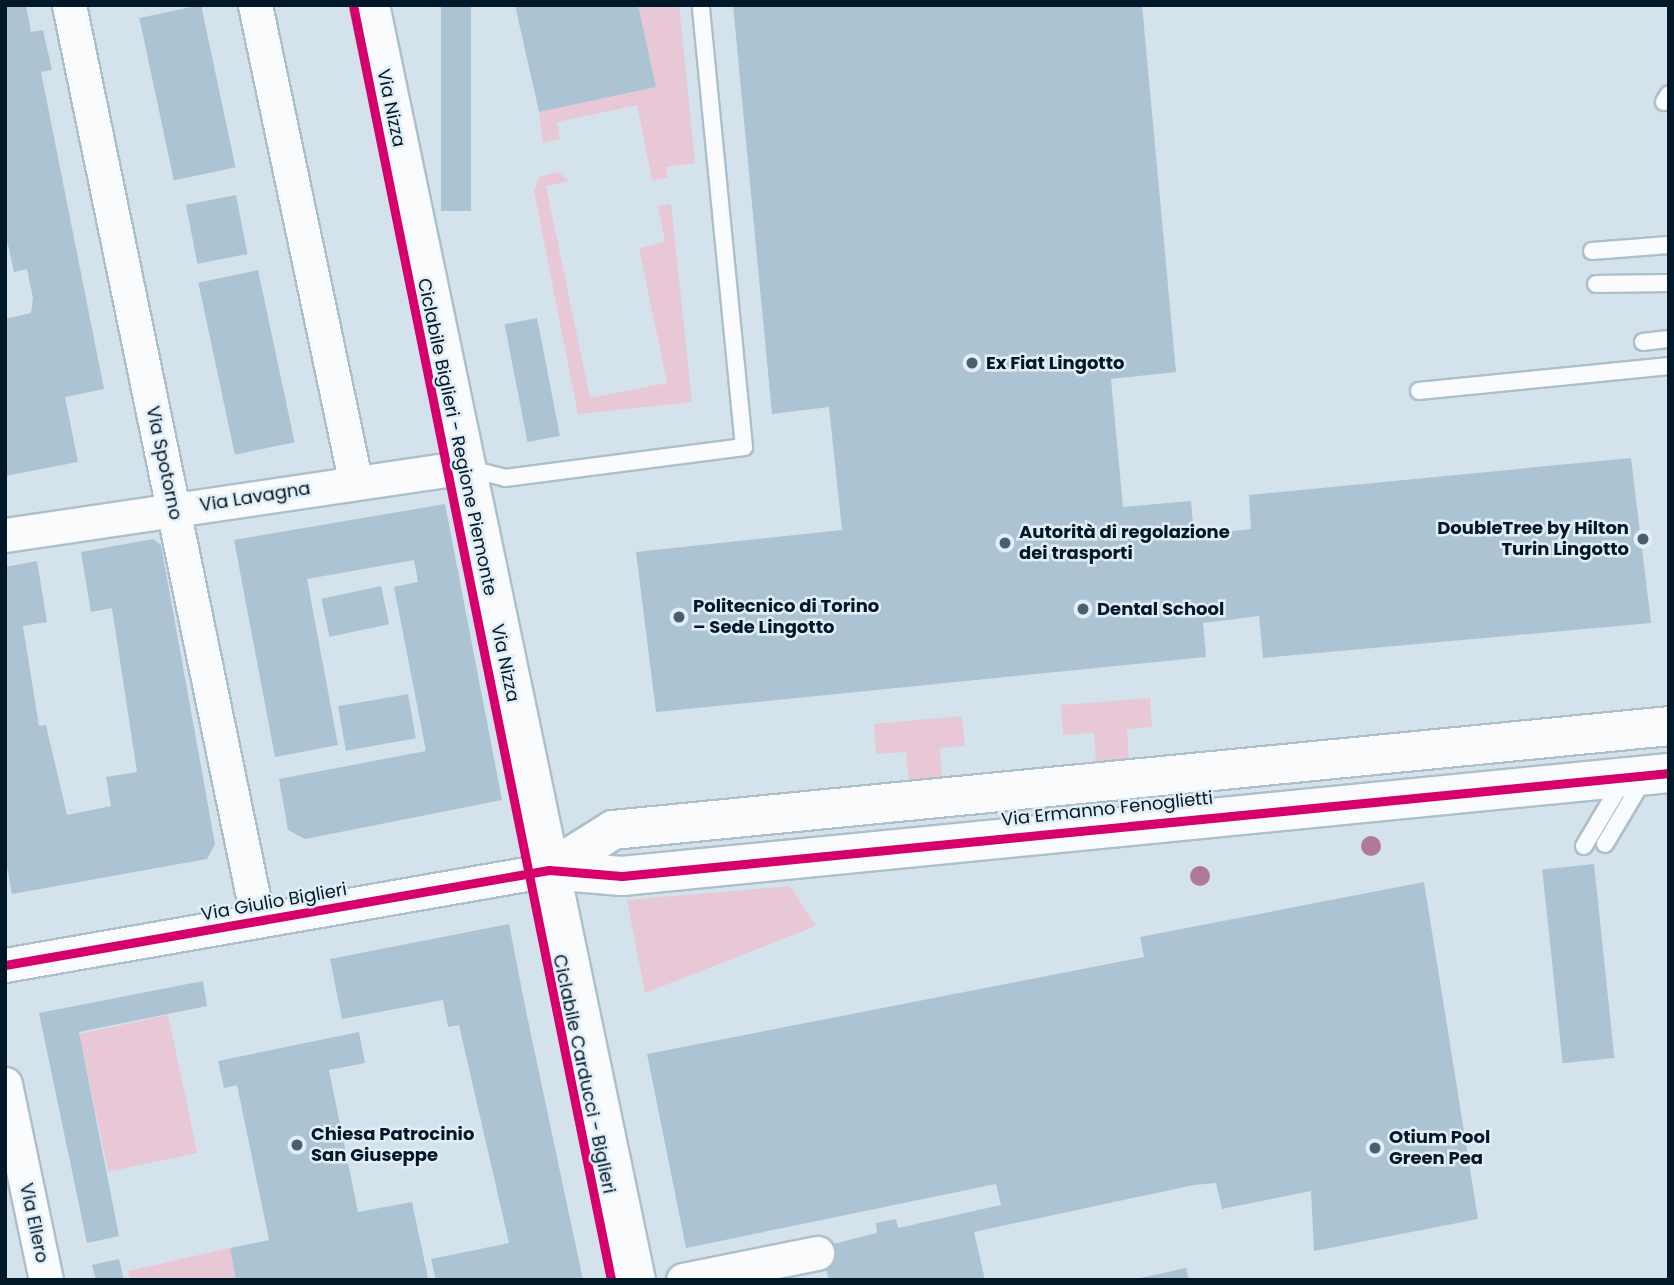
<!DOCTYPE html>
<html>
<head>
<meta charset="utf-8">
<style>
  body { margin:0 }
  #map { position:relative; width:1674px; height:1285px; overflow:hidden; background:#d4e2eb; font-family:Poppins,sans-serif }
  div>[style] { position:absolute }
  .green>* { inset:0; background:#e8c8d7; transform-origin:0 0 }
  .building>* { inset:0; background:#acc3d3; transform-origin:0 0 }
  .roads { filter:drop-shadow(2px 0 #adbfcc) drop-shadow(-2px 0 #adbfcc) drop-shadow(0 2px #adbfcc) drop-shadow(0 -2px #adbfcc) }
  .lane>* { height:16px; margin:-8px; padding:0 8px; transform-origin:8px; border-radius:8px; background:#f9fbfc }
  .street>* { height:33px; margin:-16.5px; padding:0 16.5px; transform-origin:16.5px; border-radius:16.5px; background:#f9fbfc }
  .secondary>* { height:38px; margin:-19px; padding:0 19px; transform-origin:19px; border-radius:19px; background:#f9fbfc }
  .cycleway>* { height:9px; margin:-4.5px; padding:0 4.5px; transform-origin:4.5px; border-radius:4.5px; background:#d6006c }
  .trees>* { width:20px; height:20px; margin:-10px; border-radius:50%; background:#b07a96 }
  .dots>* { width:19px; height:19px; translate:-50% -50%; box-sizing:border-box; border:4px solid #e2eef7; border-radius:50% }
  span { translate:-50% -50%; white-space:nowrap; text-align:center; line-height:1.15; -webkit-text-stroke:5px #e2eef7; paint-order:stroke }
  .street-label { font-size:18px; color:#001828 }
  .poi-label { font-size:18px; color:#001828; font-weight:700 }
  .left { translate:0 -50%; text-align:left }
  .right { translate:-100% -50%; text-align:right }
  .frame { position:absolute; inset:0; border:7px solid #001828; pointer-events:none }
</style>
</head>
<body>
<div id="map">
  <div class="green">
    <i style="clip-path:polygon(638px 5px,679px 5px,695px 163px,666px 167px,667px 178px,652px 180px,637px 105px,557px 122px,560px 139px,543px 143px,539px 112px,656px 87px)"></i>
    <i style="clip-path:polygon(558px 172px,569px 181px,546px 186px,590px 398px,667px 383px,639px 248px,665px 242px,658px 206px,671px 204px,692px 402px,578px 414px,534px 191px,539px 177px)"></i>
    <i style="clip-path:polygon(1150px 698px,1152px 727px,1127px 729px,1129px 759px,1096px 762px,1094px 733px,1063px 735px,1061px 705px)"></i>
    <i style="clip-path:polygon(962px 716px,965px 746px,940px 748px,942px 778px,909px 781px,906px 752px,876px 754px,874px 724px)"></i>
    <i style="clip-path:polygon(790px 886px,816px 926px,645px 993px,627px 900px)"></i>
    <i style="left:168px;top:1015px;width:141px;height:91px;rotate:78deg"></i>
    <i style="clip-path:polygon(230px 1248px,236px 1280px,130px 1280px,128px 1271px)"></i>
  </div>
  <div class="building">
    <i style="clip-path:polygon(5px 5px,26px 5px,31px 32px,43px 30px,52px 70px,41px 72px,104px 389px,65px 397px,78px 462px,5px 476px,5px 319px,31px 313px,33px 298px,27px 269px,14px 272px,5px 231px)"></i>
    <i style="left:201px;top:5px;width:166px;height:63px;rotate:78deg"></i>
    <i style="left:441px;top:5px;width:30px;height:206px"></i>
    <i style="clip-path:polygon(515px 5px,638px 5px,656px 87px,539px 112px)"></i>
    <i style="clip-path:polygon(733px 5px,1142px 5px,1176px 372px,1111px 379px,1123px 507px,1191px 501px,1194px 535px,1251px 529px,1249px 495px,1631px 458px,1651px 623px,1263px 658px,1259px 616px,1203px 623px,1206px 657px,656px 712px,636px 552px,842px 530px,829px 407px,772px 414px)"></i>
    <i style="left:236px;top:195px;width:60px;height:51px;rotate:79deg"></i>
    <i style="left:258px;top:270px;width:176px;height:61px;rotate:78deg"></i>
    <i style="left:537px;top:318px;width:120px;height:33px;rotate:79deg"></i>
    <i style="clip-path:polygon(445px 504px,502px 800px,305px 839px,288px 830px,279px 779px,426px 751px,394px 587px,418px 582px,414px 560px,307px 579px,338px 745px,275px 757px,234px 540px)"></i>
    <i style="clip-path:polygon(153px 539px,161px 545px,215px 844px,207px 859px,12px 894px,5px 855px,5px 567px,37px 561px,47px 622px,23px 626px,39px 726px,46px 725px,67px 815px,111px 806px,106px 777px,137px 772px,112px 608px,91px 612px,81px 552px)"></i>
    <i style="left:381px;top:586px;width:39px;height:61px;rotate:78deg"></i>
    <i style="left:408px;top:694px;width:45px;height:71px;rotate:80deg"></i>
    <i style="left:1594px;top:864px;width:195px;height:52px;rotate:84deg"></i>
    <i style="clip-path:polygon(1424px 882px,1478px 1219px,1314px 1251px,1311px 1191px,1222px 1209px,1216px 1183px,1194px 1185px,974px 1232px,985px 1280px,829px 1280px,821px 1247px,877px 1233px,876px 1223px,896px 1219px,898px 1228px,1001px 1205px,996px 1184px,686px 1248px,647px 1054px,1144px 957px,1140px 937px)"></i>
    <i style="clip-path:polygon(509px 924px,526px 1011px,583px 1280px,436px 1280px,431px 1259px,509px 1243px,459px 1025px,448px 1027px,443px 1000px,342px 1019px,330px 959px)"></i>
    <i style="clip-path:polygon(203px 981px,207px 1006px,79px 1032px,119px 1236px,87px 1243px,39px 1013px)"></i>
    <i style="clip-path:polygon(359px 1032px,365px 1063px,329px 1070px,358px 1212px,412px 1202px,428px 1278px,236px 1280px,230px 1248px,269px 1240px,237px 1085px,224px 1088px,218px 1061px)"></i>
    <i style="clip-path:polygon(119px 1259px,124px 1280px,96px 1280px,92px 1265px)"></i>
    <i style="clip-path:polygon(1186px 1268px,1189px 1280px,1136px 1280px,1136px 1279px)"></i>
  </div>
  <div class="roads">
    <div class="lane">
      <i style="left:1664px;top:102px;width:9px;rotate:-58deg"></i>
      <i style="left:1592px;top:251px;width:77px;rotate:-4.5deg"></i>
      <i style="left:1596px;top:284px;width:73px;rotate:-0.8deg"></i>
      <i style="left:1643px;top:342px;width:26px;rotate:-7deg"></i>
      <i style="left:1419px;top:391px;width:251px;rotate:-5.7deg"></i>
      <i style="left:470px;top:469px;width:36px;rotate:14deg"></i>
      <i style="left:505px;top:478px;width:241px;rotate:-7.4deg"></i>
      <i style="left:744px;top:447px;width:444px;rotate:-95.6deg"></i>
      <i style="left:1605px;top:844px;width:78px;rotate:-59.2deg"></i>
      <i style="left:1584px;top:846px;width:74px;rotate:-59.3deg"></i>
    </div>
    <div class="street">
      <i style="left:69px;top:5px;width:935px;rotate:78.34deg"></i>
      <i style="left:255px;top:5px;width:486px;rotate:78.1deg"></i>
      <i style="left:5px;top:535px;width:464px;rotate:-8.4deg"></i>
      <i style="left:5px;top:965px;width:552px;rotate:-9.91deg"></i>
      <i style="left:5px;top:1084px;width:200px;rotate:78.2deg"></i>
      <i style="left:683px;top:1280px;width:137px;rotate:-11.4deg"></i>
    </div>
    <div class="secondary">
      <i style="left:370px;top:5px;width:1302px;rotate:78.22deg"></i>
      <i style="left:549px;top:870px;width:75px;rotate:-32deg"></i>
      <i style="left:613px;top:830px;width:1061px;rotate:-5.62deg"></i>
      <i style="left:549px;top:870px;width:73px;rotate:4.7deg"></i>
      <i style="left:622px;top:876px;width:1052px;rotate:-5.62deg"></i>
    </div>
  </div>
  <div class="cycleway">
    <i style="left:353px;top:5px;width:1301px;rotate:78.56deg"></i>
    <i style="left:5px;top:965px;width:552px;rotate:-9.91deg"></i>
    <i style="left:549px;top:870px;width:73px;rotate:4.7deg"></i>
    <i style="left:622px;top:876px;width:1052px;rotate:-5.62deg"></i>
  </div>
  <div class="trees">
    <i style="left:1371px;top:846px"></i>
    <i style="left:1200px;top:876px"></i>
  </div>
  <div class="dots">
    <i style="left:972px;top:363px;background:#4a5f6c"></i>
    <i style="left:1643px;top:539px;background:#4a5f6c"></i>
    <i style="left:1005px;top:543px;background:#4a5f6c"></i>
    <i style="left:1083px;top:609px;background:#4a5f6c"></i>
    <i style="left:679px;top:617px;background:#4a5f6c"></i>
    <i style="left:297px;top:1145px;background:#4a5f6c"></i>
    <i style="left:1375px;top:1148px;background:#4a5f6c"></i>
  </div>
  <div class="street-label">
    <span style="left:391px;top:108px;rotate:78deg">Via Nizza</span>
    <span style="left:457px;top:437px;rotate:78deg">Ciclabile Biglieri - Regione Piemonte</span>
    <span style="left:164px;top:463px;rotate:78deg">Via Spotorno</span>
    <span style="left:255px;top:497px;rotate:-9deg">Via Lavagna</span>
    <span style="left:505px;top:663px;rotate:78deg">Via Nizza</span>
    <span style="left:1107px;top:809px;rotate:-6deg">Via Ermanno Fenoglietti</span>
    <span style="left:274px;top:902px;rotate:-10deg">Via Giulio Biglieri</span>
    <span style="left:584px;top:1074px;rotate:78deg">Ciclabile Carducci - Biglieri</span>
    <span style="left:34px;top:1223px;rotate:78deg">Via Ellero</span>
  </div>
  <div class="poi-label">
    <span class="left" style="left:986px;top:363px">Ex Fiat Lingotto</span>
    <span class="right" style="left:1629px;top:539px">DoubleTree by Hilton<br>Turin Lingotto</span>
    <span class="left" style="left:1019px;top:543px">Autorità di regolazione<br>dei trasporti</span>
    <span class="left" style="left:693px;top:617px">Politecnico di Torino<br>– Sede Lingotto</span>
    <span class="left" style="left:1097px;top:609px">Dental School</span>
    <span class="left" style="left:311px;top:1145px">Chiesa Patrocinio<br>San Giuseppe</span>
    <span class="left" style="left:1389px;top:1148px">Otium Pool<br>Green Pea</span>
  </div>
  <div class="frame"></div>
</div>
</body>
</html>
